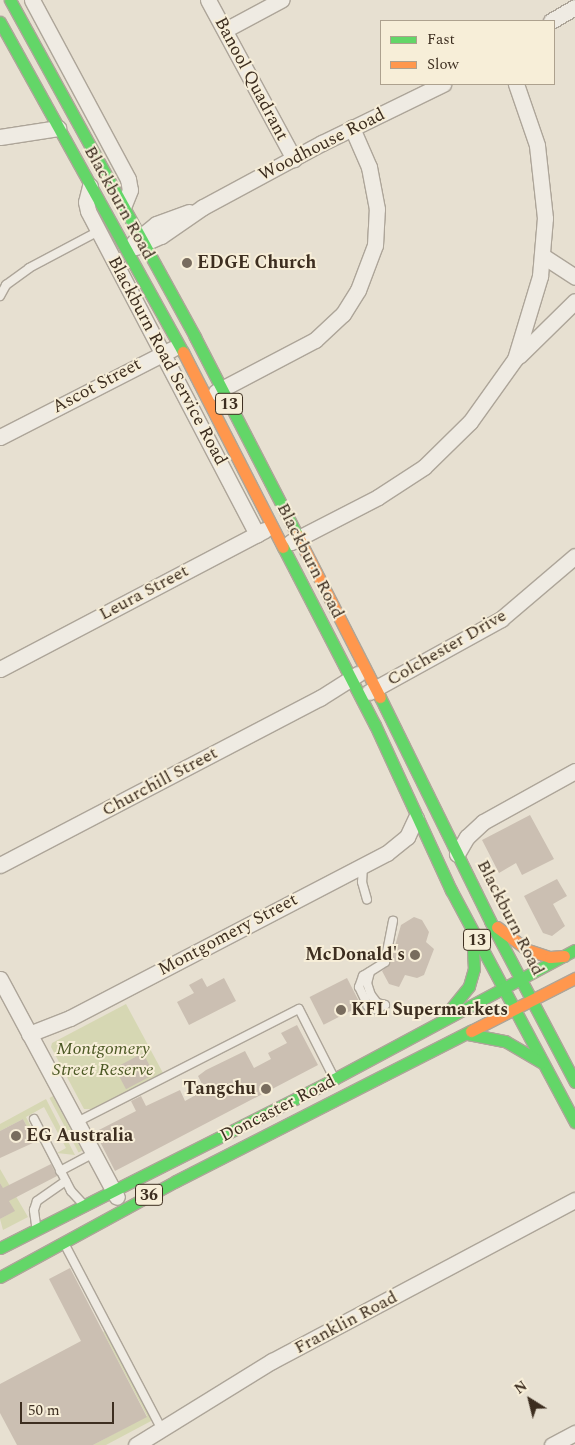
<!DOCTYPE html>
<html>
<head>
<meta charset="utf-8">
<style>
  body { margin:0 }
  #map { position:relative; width:575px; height:1445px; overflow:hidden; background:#e7e0d1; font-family:Spectral,serif }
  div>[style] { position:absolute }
  .green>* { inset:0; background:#d6d7b3; transform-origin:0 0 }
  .building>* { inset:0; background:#cbbfb2; transform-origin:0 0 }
  .roads { filter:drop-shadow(1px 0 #ada599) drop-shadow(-1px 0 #ada599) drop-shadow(0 1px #ada599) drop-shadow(0 -1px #ada599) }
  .lane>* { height:8px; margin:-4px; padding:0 4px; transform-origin:4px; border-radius:4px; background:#efebe3 }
  .street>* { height:15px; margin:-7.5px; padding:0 7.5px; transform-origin:7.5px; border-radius:7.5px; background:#efebe3 }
  .fast>* { height:11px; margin:-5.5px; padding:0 5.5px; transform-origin:5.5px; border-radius:5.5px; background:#63d668 }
  .slow>* { height:11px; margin:-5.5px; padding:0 5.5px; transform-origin:5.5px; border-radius:5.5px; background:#ff974d }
  .dots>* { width:14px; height:14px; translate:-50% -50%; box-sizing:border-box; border:2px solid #f7eed8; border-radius:50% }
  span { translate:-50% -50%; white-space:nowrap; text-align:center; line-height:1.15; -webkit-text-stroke:4px #f7eed8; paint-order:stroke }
  .shield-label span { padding:1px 4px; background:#f7eed8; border:1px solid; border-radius:4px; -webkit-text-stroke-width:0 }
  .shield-label { font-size:16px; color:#3d2e20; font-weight:700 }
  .street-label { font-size:18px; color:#3d2e20 }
  .poi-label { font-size:18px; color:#3d2e20; font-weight:700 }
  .left { translate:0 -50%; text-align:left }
  .right { translate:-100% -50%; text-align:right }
  .park-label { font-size:18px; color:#4d5a26; font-style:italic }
  .legend { position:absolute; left:380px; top:20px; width:175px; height:65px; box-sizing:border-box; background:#f7eed8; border:1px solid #ada18e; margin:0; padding:6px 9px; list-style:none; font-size:15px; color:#3d2e20 }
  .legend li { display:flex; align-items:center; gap:10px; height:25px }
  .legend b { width:25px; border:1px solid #ada18e }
  .north { position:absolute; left:505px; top:1375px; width:50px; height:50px; -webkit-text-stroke:4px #f7eed8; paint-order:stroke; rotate:324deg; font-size:14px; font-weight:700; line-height:20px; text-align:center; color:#3d2e20 }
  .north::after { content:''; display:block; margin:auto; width:18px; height:22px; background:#3d2e20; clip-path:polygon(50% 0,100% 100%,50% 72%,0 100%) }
  .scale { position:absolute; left:20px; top:1402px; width:94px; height:22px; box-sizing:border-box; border:2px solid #3d2e20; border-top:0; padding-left:6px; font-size:15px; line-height:18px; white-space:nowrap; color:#3d2e20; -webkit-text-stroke:4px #f7eed8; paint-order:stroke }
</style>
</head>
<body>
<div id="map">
  <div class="green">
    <i style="clip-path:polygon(126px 1004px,163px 1073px,94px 1109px,84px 1109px,51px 1047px,52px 1043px)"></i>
    <i style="left:53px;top:1096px;width:62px;height:4px;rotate:62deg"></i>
    <i style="clip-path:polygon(46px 1099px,75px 1155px,57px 1153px,66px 1148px,44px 1107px,26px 1117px,38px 1140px,35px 1142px,23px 1119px,0 1131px,0 1124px)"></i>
    <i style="clip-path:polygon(0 1169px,28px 1217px,3px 1230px,0 1219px,14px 1211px,0 1183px)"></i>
    <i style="clip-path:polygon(105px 1331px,153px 1420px,106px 1445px,93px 1445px,147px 1416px,103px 1332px)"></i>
  </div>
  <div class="building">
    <i style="clip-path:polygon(530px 815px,554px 859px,522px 875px,516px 863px,499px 873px,482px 840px)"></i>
    <i style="clip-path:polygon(557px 879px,567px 896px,553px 904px,565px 926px,552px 936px,543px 933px,524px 896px)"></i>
    <i style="clip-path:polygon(414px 917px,422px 920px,429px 932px,426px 942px,434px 949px,424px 975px,417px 978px,405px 975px,399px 987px,389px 984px,382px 971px,390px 963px,401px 925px)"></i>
    <i style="clip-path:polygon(202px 978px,207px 987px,224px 978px,236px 1001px,189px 1025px,177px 1002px,194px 993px,189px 985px)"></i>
    <i style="left:347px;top:978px;width:31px;height:42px;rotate:63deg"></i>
    <i style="clip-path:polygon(297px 1025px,318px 1065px,115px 1171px,95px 1132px,136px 1111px,131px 1101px,141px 1096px,146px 1106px,180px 1090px,185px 1101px,205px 1090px,198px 1076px,206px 1070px,245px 1051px,254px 1068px,271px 1059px,268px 1053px,287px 1043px,281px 1033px)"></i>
    <i style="left:143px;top:1053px;width:24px;height:32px;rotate:62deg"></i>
    <i style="clip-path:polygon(23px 1119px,35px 1142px,0 1158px,0 1131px)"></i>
    <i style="clip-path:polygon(51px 1164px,57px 1176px,9px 1201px,15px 1211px,0 1219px,0 1183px,3px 1188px)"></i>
    <i style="clip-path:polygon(70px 1268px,147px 1417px,93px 1445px,17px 1445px,0 1413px,0 1384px,81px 1341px,49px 1279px)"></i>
  </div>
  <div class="roads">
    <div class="lane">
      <i style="left:0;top:296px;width:13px;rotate:-61deg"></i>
      <i style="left:6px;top:285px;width:29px;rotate:-36deg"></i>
      <i style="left:29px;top:268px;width:79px;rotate:-27.9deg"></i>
      <i style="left:363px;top:865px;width:17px;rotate:93deg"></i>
      <i style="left:362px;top:882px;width:18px;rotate:74deg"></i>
      <i style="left:370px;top:972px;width:11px;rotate:105deg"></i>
      <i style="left:367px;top:983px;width:13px;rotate:72deg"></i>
      <i style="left:371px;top:995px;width:10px;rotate:53deg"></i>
      <i style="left:377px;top:1003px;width:8px;rotate:14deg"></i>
      <i style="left:385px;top:1005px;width:11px;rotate:158deg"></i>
      <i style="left:375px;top:1009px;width:8px;rotate:-157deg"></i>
      <i style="left:368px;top:1006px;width:21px;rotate:-115deg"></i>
      <i style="left:359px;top:987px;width:12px;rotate:-70deg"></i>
      <i style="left:363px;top:976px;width:26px;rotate:-32deg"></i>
      <i style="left:385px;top:962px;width:42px;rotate:-79deg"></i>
      <i style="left:34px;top:1119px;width:81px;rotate:62.8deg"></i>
      <i style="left:71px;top:1191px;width:16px;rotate:47deg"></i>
      <i style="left:75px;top:1123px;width:251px;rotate:-27deg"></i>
      <i style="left:299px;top:1009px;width:75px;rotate:63.1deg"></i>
      <i style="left:60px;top:1171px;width:36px;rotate:-28deg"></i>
      <i style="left:36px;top:1225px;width:15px;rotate:-98deg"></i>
      <i style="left:34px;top:1210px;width:9px;rotate:-72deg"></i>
      <i style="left:37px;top:1201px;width:35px;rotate:-35deg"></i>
      <i style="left:65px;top:1245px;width:209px;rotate:62.3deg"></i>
    </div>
    <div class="street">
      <i style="left:32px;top:0;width:203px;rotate:61.8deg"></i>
      <i style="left:128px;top:179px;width:11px;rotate:80deg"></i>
      <i style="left:130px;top:190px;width:18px;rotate:112deg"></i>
      <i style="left:208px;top:0;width:181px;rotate:61.6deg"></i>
      <i style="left:551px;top:21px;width:28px;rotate:-30deg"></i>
      <i style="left:225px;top:30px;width:64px;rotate:-28.2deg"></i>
      <i style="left:0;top:137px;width:59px;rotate:-8.8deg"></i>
      <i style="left:90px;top:186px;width:16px;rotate:104deg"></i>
      <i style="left:86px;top:202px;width:9px;rotate:77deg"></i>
      <i style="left:88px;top:211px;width:365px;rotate:62.4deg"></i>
      <i style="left:134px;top:242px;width:28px;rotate:-39deg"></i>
      <i style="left:156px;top:224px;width:35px;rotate:-20deg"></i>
      <i style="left:136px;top:247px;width:27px;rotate:-24deg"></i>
      <i style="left:161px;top:236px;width:51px;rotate:-34.6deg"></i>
      <i style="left:203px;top:207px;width:135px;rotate:-28.3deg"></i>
      <i style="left:322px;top:143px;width:135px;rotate:-26deg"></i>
      <i style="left:543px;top:256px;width:38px;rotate:33deg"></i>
      <i style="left:519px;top:356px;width:78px;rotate:-44.5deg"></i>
      <i style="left:216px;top:392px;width:112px;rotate:-27.7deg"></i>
      <i style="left:315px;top:340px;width:38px;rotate:-43deg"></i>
      <i style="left:343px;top:314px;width:28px;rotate:-58deg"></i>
      <i style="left:358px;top:290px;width:48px;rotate:-69.3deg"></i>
      <i style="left:375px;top:245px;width:36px;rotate:-87deg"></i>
      <i style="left:377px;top:209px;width:43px;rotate:-100.8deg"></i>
      <i style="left:369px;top:167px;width:43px;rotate:-113.6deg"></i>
      <i style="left:0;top:437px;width:193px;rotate:-27.1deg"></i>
      <i style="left:291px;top:542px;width:98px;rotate:-27.3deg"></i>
      <i style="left:378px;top:497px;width:55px;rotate:-33.1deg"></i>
      <i style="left:424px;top:467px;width:64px;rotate:-44.4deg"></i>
      <i style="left:470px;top:422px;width:77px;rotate:-54.5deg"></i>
      <i style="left:515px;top:359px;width:87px;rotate:-73.2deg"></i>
      <i style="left:540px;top:276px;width:58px;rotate:-85.1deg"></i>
      <i style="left:545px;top:218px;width:73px;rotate:-96.3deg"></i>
      <i style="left:537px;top:145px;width:65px;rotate:-109deg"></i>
      <i style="left:0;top:669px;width:299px;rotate:-27.7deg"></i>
      <i style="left:369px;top:692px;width:151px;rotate:-28.9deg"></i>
      <i style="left:501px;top:619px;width:97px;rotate:-40.4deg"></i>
      <i style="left:457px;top:854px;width:20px;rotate:-60deg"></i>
      <i style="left:467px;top:837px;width:22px;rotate:-43deg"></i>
      <i style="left:483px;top:822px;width:105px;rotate:-29deg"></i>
      <i style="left:0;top:865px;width:361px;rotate:-27.6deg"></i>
      <i style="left:320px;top:698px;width:45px;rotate:-32.3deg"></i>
      <i style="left:0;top:979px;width:247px;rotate:61.8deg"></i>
      <i style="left:29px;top:1034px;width:44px;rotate:-21.3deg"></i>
      <i style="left:70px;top:1018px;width:357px;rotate:-27.5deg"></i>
      <i style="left:387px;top:853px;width:26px;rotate:-39deg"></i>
      <i style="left:407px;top:837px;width:21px;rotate:-65deg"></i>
      <i style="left:136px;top:1445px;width:160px;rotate:-31.7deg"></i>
      <i style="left:272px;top:1361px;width:343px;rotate:-28deg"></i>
      <i style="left:552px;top:1445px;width:26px;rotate:-28deg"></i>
    </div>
    <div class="fast">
      <i style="left:10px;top:0;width:384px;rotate:61.2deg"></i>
      <i style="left:195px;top:337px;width:223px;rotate:62.7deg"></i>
      <i style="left:0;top:22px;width:377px;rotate:61deg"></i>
      <i style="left:283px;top:547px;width:200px;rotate:62.7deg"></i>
      <i style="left:375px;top:725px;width:182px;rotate:65.3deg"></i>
      <i style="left:451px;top:890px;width:263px;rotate:61.9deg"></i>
      <i style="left:380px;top:697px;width:250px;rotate:63.8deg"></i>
      <i style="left:490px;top:921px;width:182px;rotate:62.2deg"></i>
      <i style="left:445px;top:1016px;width:38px;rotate:-51deg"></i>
      <i style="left:469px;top:986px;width:18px;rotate:-74deg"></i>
      <i style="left:474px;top:969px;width:33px;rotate:-93deg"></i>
      <i style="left:468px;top:1034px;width:38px;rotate:11deg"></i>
      <i style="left:505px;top:1041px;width:42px;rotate:30.3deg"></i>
      <i style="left:0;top:1248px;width:374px;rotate:-26.8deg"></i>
      <i style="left:334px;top:1079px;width:273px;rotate:-28.2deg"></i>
      <i style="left:0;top:1277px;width:200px;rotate:-28.6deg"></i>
      <i style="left:176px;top:1181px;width:331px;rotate:-27deg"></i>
    </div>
    <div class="slow">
      <i style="left:183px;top:352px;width:219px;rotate:62.9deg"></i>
      <i style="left:297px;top:535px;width:182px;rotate:62.9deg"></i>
      <i style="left:497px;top:927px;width:39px;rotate:37deg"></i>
      <i style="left:528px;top:950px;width:23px;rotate:18deg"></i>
      <i style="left:550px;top:957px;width:14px;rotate:-4deg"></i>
      <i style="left:471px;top:1031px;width:117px;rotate:-27deg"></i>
    </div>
  </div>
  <div class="dots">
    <i style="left:187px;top:263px;background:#786c5e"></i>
    <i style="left:415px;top:955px;background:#786c5e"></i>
    <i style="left:341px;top:1010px;background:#786c5e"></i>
    <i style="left:266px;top:1089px;background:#786c5e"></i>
    <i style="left:16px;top:1136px;background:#786c5e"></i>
  </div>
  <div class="shield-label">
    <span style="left:229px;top:404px">13</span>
    <span style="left:477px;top:940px">13</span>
    <span style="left:149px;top:1195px">36</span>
  </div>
  <div class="street-label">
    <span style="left:251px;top:79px;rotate:62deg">Banool Quadrant</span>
    <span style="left:322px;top:145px;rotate:-27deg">Woodhouse Road</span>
    <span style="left:119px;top:203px;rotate:61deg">Blackburn Road</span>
    <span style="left:167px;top:361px;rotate:62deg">Blackburn Road Service Road</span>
    <span style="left:97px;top:386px;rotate:-28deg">Ascot Street</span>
    <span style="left:310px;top:561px;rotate:63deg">Blackburn Road</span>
    <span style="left:144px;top:593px;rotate:-28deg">Leura Street</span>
    <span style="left:447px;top:648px;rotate:-30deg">Colchester Drive</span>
    <span style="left:160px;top:782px;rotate:-28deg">Churchill Street</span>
    <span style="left:510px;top:918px;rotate:63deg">Blackburn Road</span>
    <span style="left:228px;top:935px;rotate:-28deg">Montgomery Street</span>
    <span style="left:278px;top:1109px;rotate:-27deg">Doncaster Road</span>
    <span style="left:346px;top:1323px;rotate:-28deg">Franklin Road</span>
  </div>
  <div class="poi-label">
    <span class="left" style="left:197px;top:263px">EDGE Church</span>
    <span class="right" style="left:405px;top:955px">McDonald's</span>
    <span class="left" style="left:351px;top:1010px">KFL Supermarkets</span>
    <span class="right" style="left:256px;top:1089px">Tangchu</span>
    <span class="left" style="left:26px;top:1136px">EG Australia</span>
  </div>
  <div class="park-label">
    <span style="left:103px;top:1060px">Montgomery<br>Street Reserve</span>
  </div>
  <ul class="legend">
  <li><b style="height:6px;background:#63d668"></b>Fast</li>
  <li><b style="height:6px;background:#ff974d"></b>Slow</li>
  </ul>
  <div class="north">N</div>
  <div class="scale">50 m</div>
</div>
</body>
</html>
